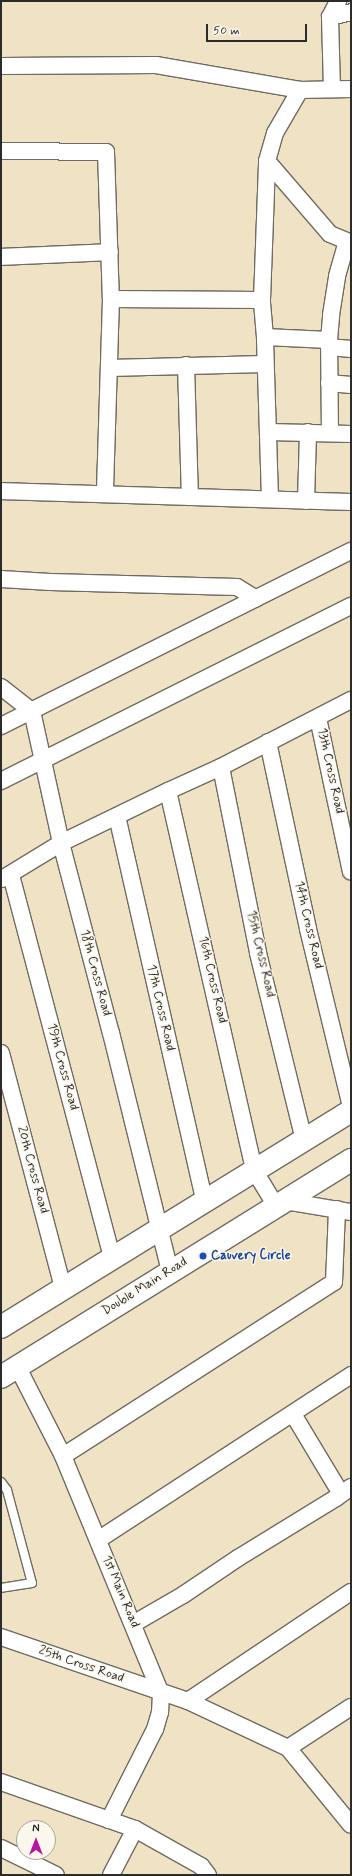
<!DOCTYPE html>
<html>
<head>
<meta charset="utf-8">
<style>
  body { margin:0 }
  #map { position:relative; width:352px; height:1876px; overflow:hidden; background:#f0e2c4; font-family:Mynerve,sans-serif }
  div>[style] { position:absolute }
  .roads { filter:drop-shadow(1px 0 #706b61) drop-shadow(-1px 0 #706b61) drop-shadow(0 1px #706b61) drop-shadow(0 -1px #706b61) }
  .lane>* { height:8px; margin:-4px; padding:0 4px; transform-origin:4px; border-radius:4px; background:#fff }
  .street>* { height:16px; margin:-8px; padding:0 8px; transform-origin:8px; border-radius:8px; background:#fff }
  .secondary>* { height:22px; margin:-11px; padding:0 11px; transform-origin:11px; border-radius:11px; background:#fff }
  .dots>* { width:11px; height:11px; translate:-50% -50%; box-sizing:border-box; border:2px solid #fbf7ec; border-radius:50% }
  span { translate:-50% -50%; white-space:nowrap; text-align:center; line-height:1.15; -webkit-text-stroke:3px #fbf7ec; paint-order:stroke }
  .street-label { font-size:13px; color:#2b2b2b }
  .transit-label { font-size:13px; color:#164399; font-weight:700 }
  .left { translate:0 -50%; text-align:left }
  .frame { position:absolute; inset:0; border:2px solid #2b2b2b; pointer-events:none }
  .north { position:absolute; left:16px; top:1820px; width:40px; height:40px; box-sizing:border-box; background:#fbf7ec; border:1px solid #a8a59f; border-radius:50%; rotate:0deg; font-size:11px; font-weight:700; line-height:16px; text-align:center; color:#2b2b2b }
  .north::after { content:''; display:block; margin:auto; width:14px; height:18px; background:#b5179e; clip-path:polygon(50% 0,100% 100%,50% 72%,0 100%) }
  .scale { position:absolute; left:206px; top:24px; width:101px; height:18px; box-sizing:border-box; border:2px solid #2b2b2b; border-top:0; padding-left:5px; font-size:12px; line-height:14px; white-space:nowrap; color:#2b2b2b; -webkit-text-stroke:3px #fbf7ec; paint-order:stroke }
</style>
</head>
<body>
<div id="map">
  <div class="roads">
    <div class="lane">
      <i style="left:1px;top:1482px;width:10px;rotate:53deg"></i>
      <i style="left:7px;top:1490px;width:96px;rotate:75deg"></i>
      <i style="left:32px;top:1583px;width:31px;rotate:171deg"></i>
    </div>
    <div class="street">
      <i style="left:330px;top:17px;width:22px;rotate:-13deg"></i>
      <i style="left:1px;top:66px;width:155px;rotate:-0.4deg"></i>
      <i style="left:156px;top:65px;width:146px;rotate:9.8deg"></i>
      <i style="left:300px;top:90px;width:51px;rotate:-1.1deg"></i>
      <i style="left:332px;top:89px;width:72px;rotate:-91.6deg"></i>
      <i style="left:330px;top:17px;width:18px;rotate:-63deg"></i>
      <i style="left:1px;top:151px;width:105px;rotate:0.5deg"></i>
      <i style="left:106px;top:152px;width:147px;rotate:88.1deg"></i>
      <i style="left:111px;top:299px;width:195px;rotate:91.8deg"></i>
      <i style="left:267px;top:161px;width:96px;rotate:49.2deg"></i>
      <i style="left:330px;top:234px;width:23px;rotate:23deg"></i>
      <i style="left:1px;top:257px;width:109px;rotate:-2.6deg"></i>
      <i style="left:111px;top:299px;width:151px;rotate:0.4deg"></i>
      <i style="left:265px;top:337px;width:64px;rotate:2.7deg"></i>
      <i style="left:329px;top:347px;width:22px;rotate:5deg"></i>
      <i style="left:186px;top:365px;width:132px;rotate:88.3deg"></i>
      <i style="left:109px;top:368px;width:156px;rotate:-1.5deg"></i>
      <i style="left:329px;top:383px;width:22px;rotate:5deg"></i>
      <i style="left:268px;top:432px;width:83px;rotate:1.4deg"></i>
      <i style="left:330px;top:433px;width:93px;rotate:-90.6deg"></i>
      <i style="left:329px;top:340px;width:25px;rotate:-85deg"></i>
      <i style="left:331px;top:315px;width:39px;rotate:-81deg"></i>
      <i style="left:337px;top:276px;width:36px;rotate:-74deg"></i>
      <i style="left:1px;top:491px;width:350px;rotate:1.8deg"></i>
      <i style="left:270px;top:499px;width:162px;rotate:-91.8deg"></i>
      <i style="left:265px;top:337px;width:37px;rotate:-95deg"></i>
      <i style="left:262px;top:300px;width:139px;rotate:-87.9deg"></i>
      <i style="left:267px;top:161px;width:29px;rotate:-74deg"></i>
      <i style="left:275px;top:133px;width:50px;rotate:-59.8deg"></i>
      <i style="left:306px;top:501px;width:69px;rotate:-88.3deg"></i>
      <i style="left:1px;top:579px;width:49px;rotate:3.5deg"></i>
      <i style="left:50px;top:582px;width:187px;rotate:1.5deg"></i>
      <i style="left:237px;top:587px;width:22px;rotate:32deg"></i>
      <i style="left:1px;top:687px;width:39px;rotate:38deg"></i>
      <i style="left:32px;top:711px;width:135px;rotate:77.6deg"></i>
      <i style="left:61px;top:843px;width:196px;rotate:75.3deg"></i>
      <i style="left:111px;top:1033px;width:246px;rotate:76.1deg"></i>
      <i style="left:318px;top:718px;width:157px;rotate:77.9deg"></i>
      <i style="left:1px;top:726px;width:391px;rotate:-26.6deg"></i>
      <i style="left:268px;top:742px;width:191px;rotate:77.9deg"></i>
      <i style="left:308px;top:929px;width:183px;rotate:76.4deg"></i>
      <i style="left:221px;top:767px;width:190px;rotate:78.7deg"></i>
      <i style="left:258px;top:953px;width:193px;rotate:76.2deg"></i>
      <i style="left:1px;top:781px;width:391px;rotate:-26.6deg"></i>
      <i style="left:168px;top:791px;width:389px;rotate:77.2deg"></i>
      <i style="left:254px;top:1170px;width:42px;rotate:58.6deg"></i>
      <i style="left:117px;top:816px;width:394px;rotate:77.2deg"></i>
      <i style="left:11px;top:875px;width:396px;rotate:75.2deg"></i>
      <i style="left:2px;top:879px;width:69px;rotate:-31.4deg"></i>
      <i style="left:61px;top:843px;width:119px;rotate:-25.9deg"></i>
      <i style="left:168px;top:791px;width:58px;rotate:-24.4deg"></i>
      <i style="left:221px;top:767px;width:146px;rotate:-27.3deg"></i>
      <i style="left:1px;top:1053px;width:243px;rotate:75.2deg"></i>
      <i style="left:285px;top:1201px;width:67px;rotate:9.5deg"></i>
      <i style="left:17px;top:1366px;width:101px;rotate:62.9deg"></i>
      <i style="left:63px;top:1456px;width:257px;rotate:67.6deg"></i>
      <i style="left:161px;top:1694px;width:18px;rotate:93deg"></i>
      <i style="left:160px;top:1712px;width:18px;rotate:106deg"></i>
      <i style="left:155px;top:1729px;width:102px;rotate:116.8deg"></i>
      <i style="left:293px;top:1414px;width:93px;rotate:59deg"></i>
      <i style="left:63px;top:1456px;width:322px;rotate:-32.7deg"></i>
      <i style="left:334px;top:1282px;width:73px;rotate:-87.6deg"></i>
      <i style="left:98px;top:1540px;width:302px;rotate:-33.1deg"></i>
      <i style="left:133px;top:1624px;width:58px;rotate:-30.1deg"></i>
      <i style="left:183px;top:1595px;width:66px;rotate:-33.9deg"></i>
      <i style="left:238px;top:1558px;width:115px;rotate:-31.5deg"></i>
      <i style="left:336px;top:1498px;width:19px;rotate:-36deg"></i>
      <i style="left:1px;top:1637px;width:198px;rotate:18.9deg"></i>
      <i style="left:188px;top:1701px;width:110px;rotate:25.2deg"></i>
      <i style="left:288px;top:1748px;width:99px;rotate:50.7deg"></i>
      <i style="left:188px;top:1701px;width:196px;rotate:-33.8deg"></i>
      <i style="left:288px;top:1748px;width:75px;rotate:-33.1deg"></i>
      <i style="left:1px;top:1782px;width:142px;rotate:19.3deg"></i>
      <i style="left:135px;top:1829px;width:76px;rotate:29.3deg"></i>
      <i style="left:201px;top:1866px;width:11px;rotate:52deg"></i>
      <i style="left:1px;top:1848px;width:61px;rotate:26.1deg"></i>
      <i style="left:111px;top:1875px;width:52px;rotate:-62.4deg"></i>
    </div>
    <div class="secondary">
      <i style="left:1px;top:1327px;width:411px;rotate:-31.7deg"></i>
      <i style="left:1px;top:1377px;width:412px;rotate:-31.8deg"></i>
    </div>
  </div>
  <div class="dots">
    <i style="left:203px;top:1256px;background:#1a4fb4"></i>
  </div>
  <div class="street-label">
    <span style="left:330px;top:771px;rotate:78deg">13th Cross Road</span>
    <span style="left:308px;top:925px;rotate:77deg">14th Cross Road</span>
    <span style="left:260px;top:954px;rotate:77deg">15th Cross Road</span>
    <span style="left:95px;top:973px;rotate:75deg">18th Cross Road</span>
    <span style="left:212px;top:980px;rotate:77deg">16th Cross Road</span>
    <span style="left:160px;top:1008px;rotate:77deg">17th Cross Road</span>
    <span style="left:62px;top:1067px;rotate:75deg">19th Cross Road</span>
    <span style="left:32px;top:1170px;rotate:75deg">20th Cross Road</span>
    <span style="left:145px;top:1287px;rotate:-32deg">Double Main Road</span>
    <span style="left:120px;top:1592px;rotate:67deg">1st Main Road</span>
    <span style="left:81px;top:1665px;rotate:19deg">25th Cross Road</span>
  </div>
  <div class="transit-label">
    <span class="left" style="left:211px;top:1256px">Cauvery Circle</span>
  </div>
  <div class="frame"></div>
  <div class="north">N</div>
  <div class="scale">50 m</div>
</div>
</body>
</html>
